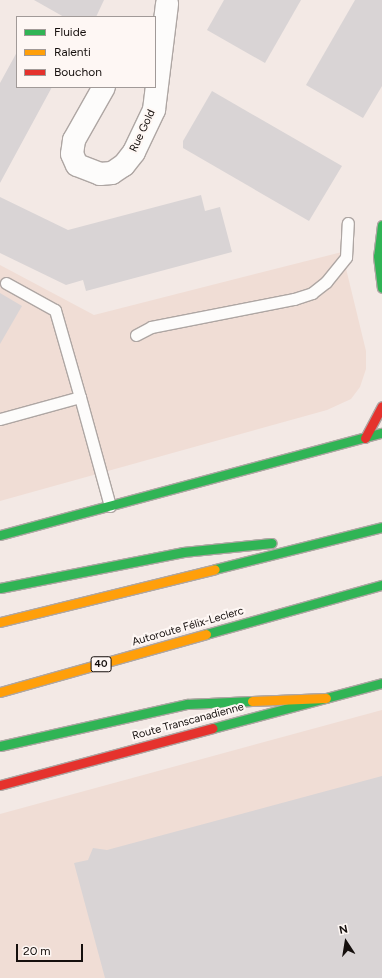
<!DOCTYPE html>
<html>
<head>
<meta charset="utf-8">
<style>
  body { margin:0 }
  #map { position:relative; width:382px; height:978px; overflow:hidden; background:#f3e9e5; font-family:Figtree,sans-serif }
  div>[style] { position:absolute }
  .built>* { inset:0; background:#f0ddd5 }
  .building>* { inset:0; background:#d9d4d5 }
  .roads { filter:drop-shadow(1px 0 #aea6a3) drop-shadow(-1px 0 #aea6a3) drop-shadow(0 1px #aea6a3) drop-shadow(0 -1px #aea6a3) }
  .lane>* { height:11px; margin:-5.5px; padding:0 5.5px; transform-origin:5.5px; border-radius:5.5px; background:#fdfcfb }
  .street>* { height:22px; margin:-11px; padding:0 11px; transform-origin:11px; border-radius:11px; background:#fdfcfb }
  .fast>* { height:9px; margin:-4.5px; padding:0 4.5px; transform-origin:4.5px; border-radius:4.5px; background:#30b455 }
  .slow>* { height:9px; margin:-4.5px; padding:0 4.5px; transform-origin:4.5px; border-radius:4.5px; background:#ff9f0a }
  .jam>* { height:9px; margin:-4.5px; padding:0 4.5px; transform-origin:4.5px; border-radius:4.5px; background:#e5322d }
  span { translate:-50% -50%; white-space:nowrap; text-align:center; line-height:1.15; -webkit-text-stroke:4px #fef7f4; paint-order:stroke }
  .shield-label span { padding:1px 3px; background:#fef7f4; border:1px solid; border-radius:3px; -webkit-text-stroke-width:0 }
  .shield-label { font-size:10px; color:#150f0d; font-weight:700 }
  .street-label { font-size:11px; color:#150f0d }
  .legend { position:absolute; left:16px; top:16px; width:140px; height:72px; box-sizing:border-box; background:#fef7f4; border:1px solid #a19a98; margin:0; padding:5px 7px; list-style:none; font-size:12px; color:#150f0d }
  .legend li { display:flex; align-items:center; gap:8px; height:20px }
  .legend b { width:20px; border:1px solid #a19a98 }
  .north { position:absolute; left:326px; top:922px; width:40px; height:40px; -webkit-text-stroke:3px #fef7f4; paint-order:stroke; rotate:348deg; font-size:11px; font-weight:700; line-height:16px; text-align:center; color:#150f0d }
  .north::after { content:''; display:block; margin:auto; width:14px; height:18px; background:#150f0d; clip-path:polygon(50% 0,100% 100%,50% 72%,0 100%) }
  .scale { position:absolute; left:16px; top:944px; width:67px; height:18px; box-sizing:border-box; border:2px solid #150f0d; border-top:0; padding-left:5px; font-size:12px; line-height:14px; white-space:nowrap; color:#150f0d; -webkit-text-stroke:3px #fef7f4; paint-order:stroke }
</style>
</head>
<body>
<div id="map">
  <div class="built">
    <i style="clip-path:polygon(342px 252px,366px 351px,366px 369px,360px 387px,351px 399px,327px 410px,0 501px,0 265px,94px 315px)"></i>
    <i style="clip-path:polygon(382px 710px,382px 978px,0 978px,0 814px)"></i>
  </div>
  <div class="building">
    <i style="clip-path:polygon(34px 0,104px 0,96px 17px,64px 17px)"></i>
    <i style="clip-path:polygon(224px 0,301px 0,265px 63px,207px 30px)"></i>
    <i style="clip-path:polygon(355px 0,382px 0,382px 86px,363px 118px,306px 85px)"></i>
    <i style="clip-path:polygon(17px 52px,17px 87px,52px 87px,0 183px,0 83px)"></i>
    <i style="clip-path:polygon(212px 91px,342px 166px,309px 221px,183px 148px,183px 141px)"></i>
    <i style="clip-path:polygon(201px 195px,205px 211px,220px 207px,232px 252px,86px 291px,83px 280px,66px 285px,0 253px,0 197px,68px 230px)"></i>
    <i style="clip-path:polygon(0 293px,22px 306px,0 344px)"></i>
    <i style="clip-path:polygon(382px 776px,382px 978px,105px 978px,74px 863px,88px 860px,93px 848px,107px 850px)"></i>
  </div>
  <div class="roads">
    <div class="lane">
      <i style="left:6px;top:283px;width:56px;rotate:28.9deg"></i>
      <i style="left:55px;top:310px;width:91px;rotate:74deg"></i>
      <i style="left:136px;top:335px;width:17px;rotate:-28deg"></i>
      <i style="left:151px;top:327px;width:146px;rotate:-11.1deg"></i>
      <i style="left:294px;top:299px;width:19px;rotate:-18deg"></i>
      <i style="left:312px;top:293px;width:18px;rotate:-38deg"></i>
      <i style="left:326px;top:282px;width:32px;rotate:-51deg"></i>
      <i style="left:346px;top:257px;width:34px;rotate:-87deg"></i>
      <i style="left:0;top:419px;width:83px;rotate:-15.4deg"></i>
      <i style="left:80px;top:397px;width:113px;rotate:74.6deg"></i>
    </div>
    <div class="street">
      <i style="left:104px;top:87px;width:61px;rotate:119.5deg"></i>
      <i style="left:74px;top:140px;width:14px;rotate:98deg"></i>
      <i style="left:72px;top:154px;width:12px;rotate:66deg"></i>
      <i style="left:77px;top:165px;width:25px;rotate:21deg"></i>
      <i style="left:100px;top:174px;width:12px;rotate:-5deg"></i>
      <i style="left:112px;top:173px;width:14px;rotate:-34deg"></i>
      <i style="left:124px;top:165px;width:16px;rotate:-52deg"></i>
      <i style="left:134px;top:152px;width:47px;rotate:-64.5deg"></i>
      <i style="left:154px;top:110px;width:107px;rotate:-83deg"></i>
    </div>
    <div class="fast">
      <i style="left:382px;top:225px;width:31px;rotate:97deg"></i>
      <i style="left:378px;top:256px;width:32px;rotate:83deg"></i>
      <i style="left:0;top:535px;width:395px;rotate:-15deg"></i>
      <i style="left:215px;top:569px;width:172px;rotate:-14.1deg"></i>
      <i style="left:0;top:588px;width:187px;rotate:-11.1deg"></i>
      <i style="left:183px;top:552px;width:89px;rotate:-5.8deg"></i>
      <i style="left:206px;top:634px;width:183px;rotate:-15.6deg"></i>
      <i style="left:213px;top:728px;width:175px;rotate:-14.9deg"></i>
      <i style="left:0;top:746px;width:192px;rotate:-12.7deg"></i>
      <i style="left:187px;top:704px;width:65px;rotate:-2.6deg"></i>
    </div>
    <div class="slow">
      <i style="left:0;top:622px;width:221px;rotate:-13.8deg"></i>
      <i style="left:0;top:692px;width:214px;rotate:-15.7deg"></i>
      <i style="left:252px;top:701px;width:74px;rotate:-2.3deg"></i>
    </div>
    <div class="jam">
      <i style="left:365px;top:438px;width:36px;rotate:-62deg"></i>
      <i style="left:0;top:785px;width:220px;rotate:-15deg"></i>
    </div>
  </div>
  <div class="shield-label">
    <span style="left:101px;top:664px">40</span>
  </div>
  <div class="street-label">
    <span style="left:143px;top:131px;rotate:-65deg">Rue Gold</span>
    <span style="left:188px;top:627px;rotate:-16deg">Autoroute Félix-Leclerc</span>
    <span style="left:188px;top:722px;rotate:-15deg">Route Transcanadienne</span>
  </div>
  <ul class="legend">
  <li><b style="height:5px;background:#30b455"></b>Fluide</li>
  <li><b style="height:5px;background:#ff9f0a"></b>Ralenti</li>
  <li><b style="height:5px;background:#e5322d"></b>Bouchon</li>
  </ul>
  <div class="north">N</div>
  <div class="scale">20 m</div>
</div>
</body>
</html>
